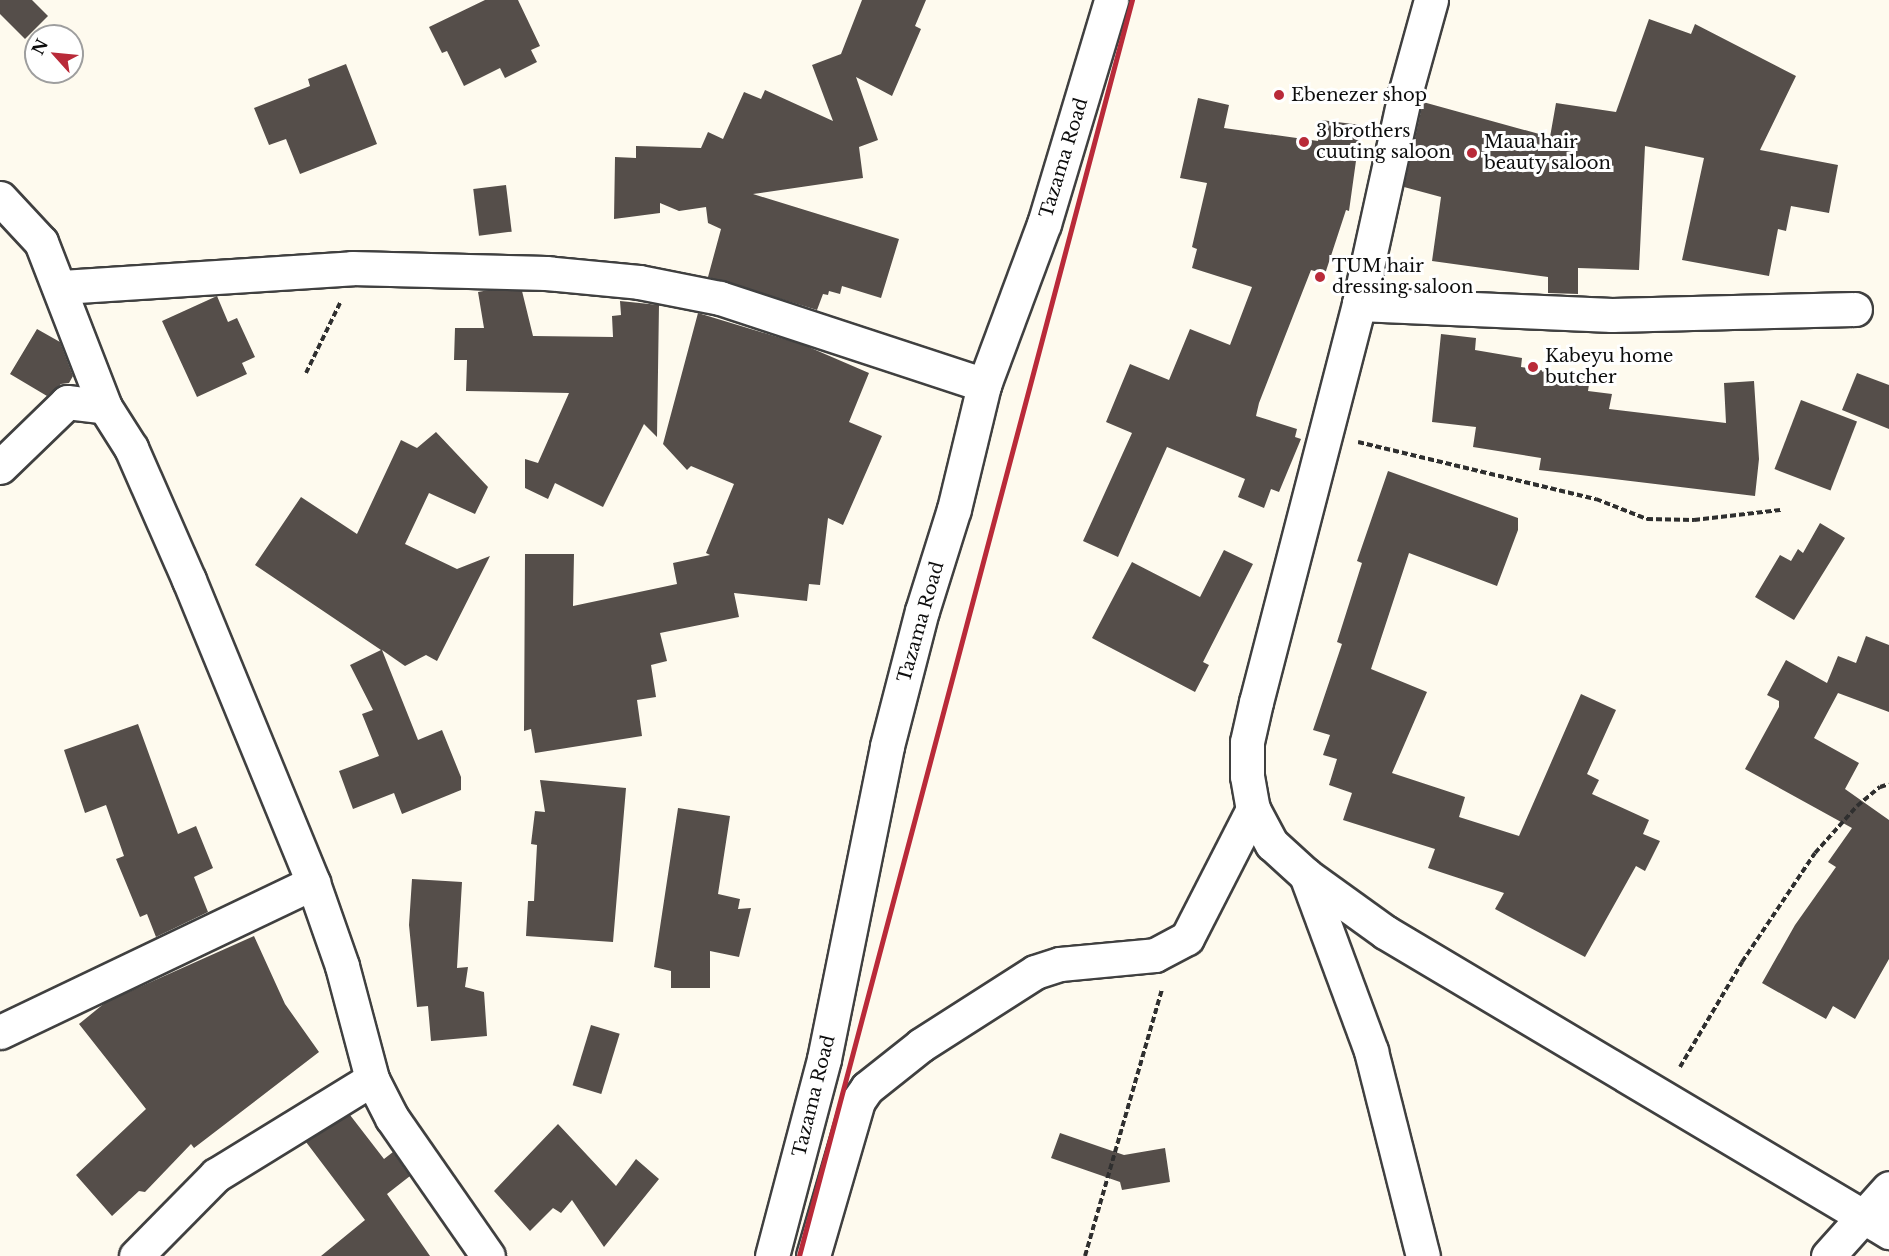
<!DOCTYPE html>
<html>
<head>
<meta charset="utf-8">
<style>
  body { margin:0 }
  #map { position:relative; width:1889px; height:1256px; overflow:hidden; background:#fefaee; font-family:"Libre Baskerville",serif }
  div>[style] { position:absolute }
  .building>* { inset:0; background:#554e4a; transform-origin:0 0 }
  .path>* { height:4px; margin-top:-2px; transform-origin:0; background:repeating-linear-gradient(90deg,#2f2f2f 0 6px,transparent 0 9px) }
  .roads { filter:drop-shadow(2px 0 #404040) drop-shadow(-2px 0 #404040) drop-shadow(0 2px #404040) drop-shadow(0 -2px #404040) }
  .minor>* { height:33px; margin:-16.5px; padding:0 16.5px; transform-origin:16.5px; border-radius:16.5px; background:#fff }
  .rail>* { height:4.5px; margin:-2.25px; padding:0 2.25px; transform-origin:2.25px; border-radius:2.25px; background:#b92a39 }
  .dots>* { width:16px; height:16px; translate:-50% -50%; box-sizing:border-box; border:3px solid #fff; border-radius:50% }
  span { translate:-50% -50%; white-space:nowrap; text-align:center; line-height:1.15; -webkit-text-stroke:6px #fff; paint-order:stroke }
  .poi-label { font-size:18px; color:#0d0d0d }
  .left { translate:0 -50%; text-align:left }
  .street-label { font-size:18px; color:#0d0d0d }
  .north { position:absolute; left:24px; top:24px; width:60px; height:60px; box-sizing:border-box; background:#fff; border:2px solid #9e9e9e; border-radius:50%; rotate:297deg; font-size:16px; font-weight:700; line-height:24px; text-align:center; color:#0d0d0d }
  .north::after { content:''; display:block; margin:auto; width:21px; height:27px; background:#b92a39; clip-path:polygon(50% 0,100% 100%,50% 72%,0 100%) }
</style>
</head>
<body>
<div id="map">
  <div class="building">
    <i style="clip-path:polygon(0 0,32px 0,48px 16px,25px 39px,0 14px)"></i>
    <i style="clip-path:polygon(485px 0,518px 0,540px 46px,531px 50px,537px 62px,505px 78px,500px 68px,464px 86px,447px 51px,442px 53px,429px 27px)"></i>
    <i style="clip-path:polygon(862px 0,926px 0,915px 26px,921px 29px,892px 96px,856px 77px,878px 140px,859px 147px,863px 178px,753px 194px,899px 239px,881px 298px,842px 286px,840px 294px,829px 291px,828px 295px,823px 294px,817px 310px,708px 277px,721px 229px,708px 223px,706px 207px,679px 211px,660px 203px,660px 213px,614px 219px,615px 157px,636px 158px,636px 146px,701px 148px,708px 132px,723px 139px,744px 92px,761px 99px,765px 90px,833px 121px,812px 65px,841px 54px)"></i>
    <i style="clip-path:polygon(1649px 19px,1691px 34px,1695px 24px,1796px 76px,1760px 150px,1838px 165px,1829px 213px,1791px 206px,1786px 231px,1778px 229px,1769px 276px,1682px 260px,1704px 158px,1645px 146px,1639px 270px,1578px 268px,1578px 294px,1548px 293px,1548px 277px,1432px 261px,1441px 197px,1404px 187px,1423px 102px,1550px 137px,1556px 103px,1616px 112px)"></i>
    <i style="clip-path:polygon(346px 64px,377px 144px,300px 174px,286px 139px,269px 145px,254px 108px,310px 86px,308px 79px)"></i>
    <i style="clip-path:polygon(1198px 98px,1229px 105px,1224px 128px,1318px 141px,1321px 120px,1361px 125px,1349px 211px,1346px 210px,1325px 274px,1311px 270px,1259px 403px,1256px 416px,1297px 429px,1295px 437px,1301px 439px,1279px 492px,1271px 489px,1264px 508px,1238px 497px,1245px 479px,1167px 447px,1118px 557px,1083px 541px,1132px 433px,1106px 422px,1130px 364px,1169px 380px,1190px 329px,1230px 345px,1252px 287px,1192px 268px,1197px 249px,1192px 247px,1207px 183px,1180px 178px)"></i>
    <i style="left:506px;top:185px;width:47px;height:33px;rotate:83deg"></i>
    <i style="clip-path:polygon(489px 290px,522px 291px,533px 336px,613px 337px,612px 316px,621px 315px,620px 301px,659px 305px,657px 437px,644px 424px,603px 507px,555px 483px,548px 499px,525px 488px,525px 459px,538px 463px,569px 393px,466px 391px,467px 360px,454px 360px,455px 328px,484px 328px,478px 292px)"></i>
    <i style="clip-path:polygon(217px 296px,228px 322px,237px 318px,255px 357px,242px 363px,247px 374px,197px 397px,162px 321px)"></i>
    <i style="clip-path:polygon(698px 313px,804px 345px,869px 373px,849px 422px,882px 436px,843px 525px,828px 518px,820px 585px,809px 584px,807px 601px,734px 593px,739px 617px,660px 633px,667px 661px,651px 665px,656px 697px,637px 700px,642px 736px,535px 753px,531px 729px,524px 731px,525px 554px,574px 554px,573px 606px,677px 584px,673px 563px,710px 555px,706px 553px,734px 484px,691px 466px,687px 470px,663px 444px)"></i>
    <i style="clip-path:polygon(37px 329px,60px 342px,73px 376px,69px 383px,61px 384px,47px 396px,10px 374px)"></i>
    <i style="clip-path:polygon(1441px 334px,1476px 338px,1475px 350px,1522px 358px,1521px 367px,1590px 378px,1588px 391px,1612px 394px,1609px 409px,1726px 423px,1724px 383px,1754px 381px,1759px 459px,1755px 496px,1539px 470px,1541px 458px,1473px 447px,1476px 427px,1432px 422px)"></i>
    <i style="clip-path:polygon(1857px 373px,1889px 385px,1889px 429px,1842px 410px)"></i>
    <i style="left:1801px;top:400px;width:60px;height:74px;rotate:21deg"></i>
    <i style="clip-path:polygon(436px 432px,488px 487px,475px 514px,429px 493px,405px 544px,457px 569px,490px 556px,437px 661px,426px 655px,405px 666px,382px 650px,418px 740px,442px 730px,461px 777px,461px 790px,402px 814px,394px 793px,353px 809px,339px 771px,379px 756px,362px 714px,373px 710px,350px 665px,381px 650px,255px 565px,301px 497px,357px 534px,401px 440px,417px 448px)"></i>
    <i style="clip-path:polygon(1388px 471px,1518px 518px,1518px 530px,1497px 586px,1409px 553px,1371px 669px,1427px 692px,1392px 773px,1465px 797px,1459px 817px,1519px 836px,1581px 694px,1616px 710px,1587px 774px,1599px 780px,1592px 794px,1649px 820px,1643px 834px,1660px 841px,1645px 871px,1636px 866px,1585px 957px,1495px 909px,1504px 893px,1428px 868px,1435px 849px,1343px 820px,1352px 793px,1329px 785px,1337px 759px,1323px 755px,1330px 735px,1313px 730px,1342px 644px,1337px 642px,1362px 563px,1357px 561px)"></i>
    <i style="clip-path:polygon(1820px 523px,1845px 538px,1794px 620px,1755px 597px,1780px 555px,1791px 561px,1798px 549px,1803px 553px)"></i>
    <i style="clip-path:polygon(1224px 550px,1253px 564px,1203px 662px,1209px 665px,1195px 692px,1092px 638px,1132px 562px,1200px 597px)"></i>
    <i style="clip-path:polygon(1866px 636px,1889px 645px,1889px 712px,1838px 693px,1814px 738px,1859px 763px,1845px 789px,1889px 820px,1889px 959px,1855px 1019px,1833px 1006px,1826px 1019px,1762px 983px,1795px 925px,1836px 867px,1828px 862px,1852px 828px,1745px 769px,1779px 707px,1779px 701px,1767px 695px,1786px 660px,1827px 683px,1838px 656px,1856px 663px)"></i>
    <i style="clip-path:polygon(138px 724px,178px 834px,196px 826px,213px 868px,194px 877px,208px 912px,156px 937px,147px 914px,140px 917px,116px 859px,124px 856px,106px 805px,85px 813px,64px 750px)"></i>
    <i style="clip-path:polygon(540px 780px,626px 788px,613px 942px,526px 936px,528px 901px,534px 901px,537px 845px,531px 844px,535px 811px,545px 812px)"></i>
    <i style="clip-path:polygon(678px 808px,730px 816px,718px 894px,740px 899px,738px 909px,751px 908px,739px 957px,710px 951px,710px 988px,671px 988px,671px 971px,654px 967px)"></i>
    <i style="clip-path:polygon(412px 879px,462px 882px,457px 968px,468px 967px,465px 987px,484px 992px,487px 1036px,431px 1041px,428px 1006px,417px 1007px,409px 925px)"></i>
    <i style="clip-path:polygon(254px 936px,285px 1004px,319px 1052px,194px 1148px,191px 1144px,145px 1192px,139px 1191px,112px 1216px,76px 1175px,146px 1109px,79px 1024px,106px 1002px)"></i>
    <i style="left:591px;top:1025px;width:30px;height:63px;rotate:17deg"></i>
    <i style="clip-path:polygon(350px 1115px,384px 1159px,393px 1152px,410px 1176px,387px 1194px,430px 1256px,321px 1256px,365px 1220px,306px 1142px)"></i>
    <i style="clip-path:polygon(558px 1124px,616px 1186px,636px 1159px,659px 1179px,604px 1247px,572px 1200px,561px 1213px,553px 1208px,530px 1231px,494px 1191px)"></i>
    <i style="clip-path:polygon(1060px 1133px,1124px 1155px,1165px 1148px,1170px 1182px,1122px 1190px,1120px 1182px,1051px 1158px)"></i>
  </div>
  <div class="path">
    <i style="left:306px;top:373px;width:78px;rotate:-64.1deg"></i>
    <i style="left:1358px;top:442px;width:245px;rotate:13.5deg"></i>
    <i style="left:1596px;top:499px;width:55px;rotate:21.4deg"></i>
    <i style="left:1647px;top:519px;width:47px;rotate:1.2deg"></i>
    <i style="left:1694px;top:520px;width:88px;rotate:-6.6deg"></i>
    <i style="left:1680px;top:1067px;width:122px;rotate:-59.4deg"></i>
    <i style="left:1742px;top:962px;width:131px;rotate:-56.2deg"></i>
    <i style="left:1815px;top:853px;width:63px;rotate:-48.2deg"></i>
    <i style="left:1857px;top:806px;width:30px;rotate:-40deg"></i>
    <i style="left:1880px;top:787px;width:9px;rotate:-18deg"></i>
    <i style="left:1085px;top:1256px;width:277px;rotate:-73.9deg"></i>
  </div>
  <div class="roads">
    <div class="minor">
      <i style="left:1431px;top:0;width:98px;rotate:105.5deg"></i>
      <i style="left:1405px;top:94px;width:215px;rotate:102.4deg"></i>
      <i style="left:1359px;top:304px;width:411px;rotate:104.5deg"></i>
      <i style="left:1256px;top:702px;width:41px;rotate:102.7deg"></i>
      <i style="left:1247px;top:742px;width:34px;rotate:90deg"></i>
      <i style="left:1247px;top:776px;width:34px;rotate:80deg"></i>
      <i style="left:1253px;top:809px;width:40px;rotate:62deg"></i>
      <i style="left:1272px;top:844px;width:46px;rotate:42.4deg"></i>
      <i style="left:1306px;top:875px;width:97px;rotate:35.8deg"></i>
      <i style="left:1385px;top:932px;width:587px;rotate:30.76deg"></i>
      <i style="left:0;top:198px;width:60px;rotate:47deg"></i>
      <i style="left:41px;top:242px;width:177px;rotate:68.8deg"></i>
      <i style="left:105px;top:407px;width:49px;rotate:57.6deg"></i>
      <i style="left:131px;top:448px;width:144px;rotate:66.3deg"></i>
      <i style="left:189px;top:580px;width:327px;rotate:67.7deg"></i>
      <i style="left:313px;top:883px;width:88px;rotate:70.7deg"></i>
      <i style="left:342px;top:966px;width:117px;rotate:75.1deg"></i>
      <i style="left:372px;top:1079px;width:44px;rotate:62.9deg"></i>
      <i style="left:392px;top:1118px;width:168px;rotate:55.2deg"></i>
      <i style="left:62px;top:287px;width:291px;rotate:-3.7deg"></i>
      <i style="left:352px;top:268px;width:194px;rotate:1.5deg"></i>
      <i style="left:546px;top:273px;width:93px;rotate:5.5deg"></i>
      <i style="left:639px;top:282px;width:83px;rotate:11.2deg"></i>
      <i style="left:720px;top:298px;width:278px;rotate:18.2deg"></i>
      <i style="left:1359px;top:304px;width:253px;rotate:2.5deg"></i>
      <i style="left:1612px;top:315px;width:243px;rotate:-1.4deg"></i>
      <i style="left:0;top:467px;width:93px;rotate:-44.1deg"></i>
      <i style="left:67px;top:402px;width:38px;rotate:7deg"></i>
      <i style="left:1306px;top:875px;width:188px;rotate:69.7deg"></i>
      <i style="left:1371px;top:1051px;width:211px;rotate:75.8deg"></i>
      <i style="left:0;top:1032px;width:347px;rotate:-25.5deg"></i>
      <i style="left:136px;top:1256px;width:114px;rotate:-45.4deg"></i>
      <i style="left:216px;top:1175px;width:183px;rotate:-31.6deg"></i>
      <i style="left:772px;top:1256px;width:204px;rotate:-75.2deg"></i>
      <i style="left:824px;top:1059px;width:319px;rotate:-78.6deg"></i>
      <i style="left:887px;top:746px;width:139px;rotate:-75.5deg"></i>
      <i style="left:922px;top:611px;width:107px;rotate:-72.6deg"></i>
      <i style="left:954px;top:509px;width:128px;rotate:-76.4deg"></i>
      <i style="left:984px;top:385px;width:172px;rotate:-69.6deg"></i>
      <i style="left:1044px;top:224px;width:234px;rotate:-73.3deg"></i>
      <i style="left:813px;top:1256px;width:161px;rotate:-73.8deg"></i>
      <i style="left:858px;top:1101px;width:16px;rotate:-55deg"></i>
      <i style="left:867px;top:1088px;width:69px;rotate:-38.5deg"></i>
      <i style="left:921px;top:1045px;width:135px;rotate:-32.6deg"></i>
      <i style="left:1035px;top:972px;width:26px;rotate:-18deg"></i>
      <i style="left:1060px;top:964px;width:95px;rotate:-5.4deg"></i>
      <i style="left:1155px;top:955px;width:36px;rotate:-28deg"></i>
      <i style="left:1187px;top:938px;width:145px;rotate:-62.9deg"></i>
      <i style="left:1828px;top:1256px;width:91px;rotate:-48.1deg"></i>
    </div>
  </div>
  <div class="rail">
    <i style="left:799px;top:1256px;width:1299px;rotate:-75.15deg"></i>
  </div>
  <div class="dots">
    <i style="left:1279px;top:95px;background:#b92a39"></i>
    <i style="left:1304px;top:142px;background:#b92a39"></i>
    <i style="left:1472px;top:153px;background:#b92a39"></i>
    <i style="left:1320px;top:277px;background:#b92a39"></i>
    <i style="left:1533px;top:367px;background:#b92a39"></i>
  </div>
  <div class="poi-label">
    <span class="left" style="left:1291px;top:95px">Ebenezer shop</span>
    <span class="left" style="left:1316px;top:142px">3 brothers<br>cuuting saloon</span>
    <span class="left" style="left:1484px;top:153px">Maua hair<br>beauty saloon</span>
    <span class="left" style="left:1332px;top:277px">TUM hair<br>dressing saloon</span>
    <span class="left" style="left:1545px;top:367px">Kabeyu home<br>butcher</span>
  </div>
  <div class="street-label">
    <span style="left:1064px;top:158px;rotate:-73deg">Tazama Road</span>
    <span style="left:921px;top:622px;rotate:-74deg">Tazama Road</span>
    <span style="left:814px;top:1096px;rotate:-76deg">Tazama Road</span>
  </div>
  <div class="north">N</div>
</div>
</body>
</html>
